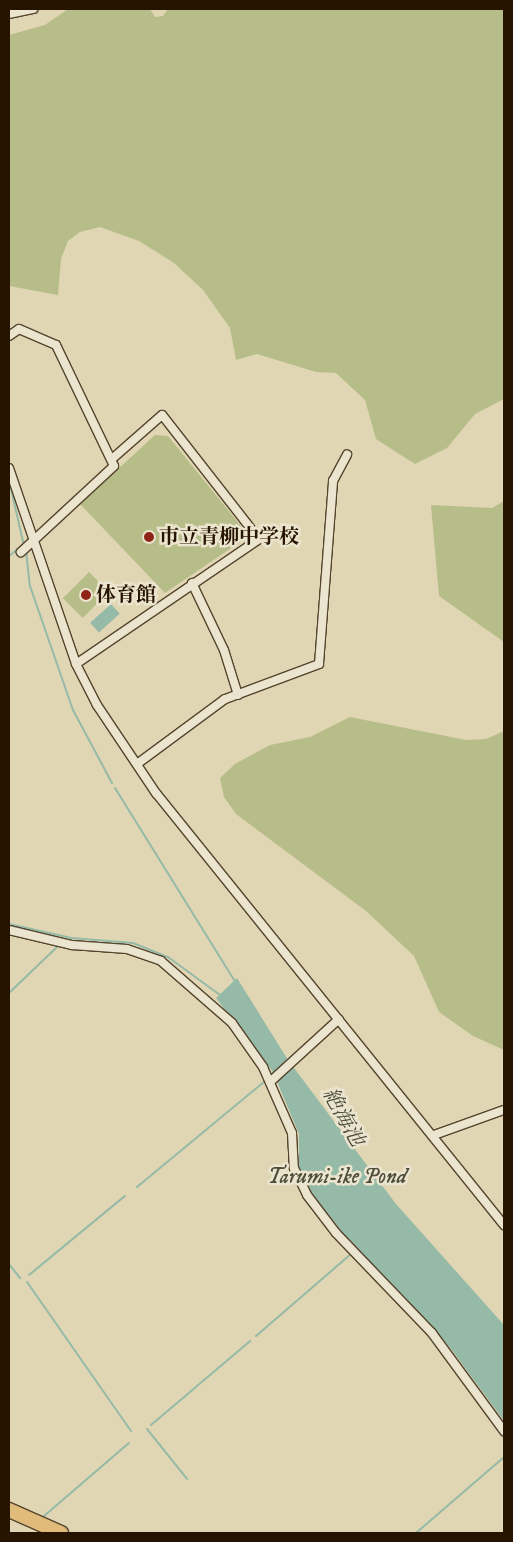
<!DOCTYPE html>
<html>
<head>
<meta charset="utf-8">
<style>
  body { margin:0 }
  #map { position:relative; width:513px; height:1542px; overflow:hidden; background:#e0d6b3; font-family:"IM FELL DW Pica","Noto Serif JP",serif }
  div>[style] { position:absolute }
  .green>* { inset:0; background:#b7bd89; transform-origin:0 0 }
  .water>* { inset:0; background:#95baa7; transform-origin:0 0 }
  .stream>* { height:2px; margin:-1px; padding:0 1px; transform-origin:1px; border-radius:1px; background:#95baa7 }
  .roads { filter:drop-shadow(1px 0 #55442d) drop-shadow(-1px 0 #55442d) drop-shadow(0 1px #55442d) drop-shadow(0 -1px #55442d) }
  .street>* { height:8px; margin:-4px; padding:0 4px; transform-origin:4px; border-radius:4px; background:#ebe4ce }
  .highway>* { height:14px; margin:-7px; padding:0 7px; transform-origin:7px; border-radius:7px; background:#e0bb7a }
  .dots>* { width:14px; height:14px; translate:-50% -50%; box-sizing:border-box; border:2px solid #ebe4ce; border-radius:50% }
  span { translate:-50% -50%; white-space:nowrap; text-align:center; line-height:1.15; -webkit-text-stroke:5px #ebe4ce; paint-order:stroke }
  .poi-label { font-size:20px; color:#271400; font-weight:700 }
  .left { translate:0 -50%; text-align:left }
  .water-label { font-size:21px; color:#4e4e3a; font-style:italic }
  .frame { position:absolute; inset:0; border:10px solid #271400; pointer-events:none }
</style>
</head>
<body>
<div id="map">
  <div class="green">
    <i style="clip-path:polygon(68px 9px,150px 9px,155px 17px,163px 16px,168px 9px,504px 9px,504px 399px,475px 414px,447px 448px,415px 464px,376px 439px,365px 400px,336px 373px,316px 372px,257px 354px,236px 360px,230px 328px,203px 290px,174px 263px,139px 241px,100px 227px,80px 232px,68px 241px,61px 259px,58px 295px,9px 286px,9px 35px,45px 25px)"></i>
    <i style="clip-path:polygon(155px 435px,168px 436px,249px 536px,165px 593px,80px 504px)"></i>
    <i style="clip-path:polygon(504px 501px,504px 642px,439px 596px,431px 505px,492px 508px)"></i>
    <i style="left:89px;top:572px;width:28px;height:37px;rotate:45deg"></i>
    <i style="clip-path:polygon(350px 717px,466px 740px,486px 739px,504px 731px,504px 1050px,473px 1036px,439px 1012px,414px 956px,366px 911px,236px 814px,224px 797px,220px 778px,235px 764px,270px 745px,310px 737px)"></i>
  </div>
  <div class="water">
    <i style="left:111px;top:604px;width:13px;height:28px;rotate:48deg"></i>
    <i style="clip-path:polygon(237px 978px,288px 1060px,396px 1204px,504px 1325px,504px 1421px,451px 1349px,354px 1247px,309px 1191px,299px 1167px,299px 1134px,273px 1072px,216px 998px)"></i>
  </div>
  <div class="stream">
    <i style="left:9px;top:480px;width:68px;rotate:77.2deg"></i>
    <i style="left:26px;top:550px;width:36px;rotate:84deg"></i>
    <i style="left:30px;top:586px;width:131px;rotate:70.9deg"></i>
    <i style="left:73px;top:710px;width:83px;rotate:61.9deg"></i>
    <i style="left:9px;top:556px;width:19px;rotate:-39deg"></i>
    <i style="left:115px;top:788px;width:226px;rotate:58.2deg"></i>
    <i style="left:9px;top:924px;width:64px;rotate:12.7deg"></i>
    <i style="left:71px;top:938px;width:62px;rotate:4.6deg"></i>
    <i style="left:133px;top:943px;width:38px;rotate:22deg"></i>
    <i style="left:168px;top:957px;width:64px;rotate:36.2deg"></i>
    <i style="left:9px;top:993px;width:68px;rotate:-43.8deg"></i>
    <i style="left:137px;top:1187px;width:165px;rotate:-39.6deg"></i>
    <i style="left:9px;top:1264px;width:18px;rotate:52deg"></i>
    <i style="left:29px;top:1275px;width:124px;rotate:-39.5deg"></i>
    <i style="left:27px;top:1282px;width:182px;rotate:55.1deg"></i>
    <i style="left:256px;top:1336px;width:125px;rotate:-40.8deg"></i>
    <i style="left:151px;top:1425px;width:130px;rotate:-40.3deg"></i>
    <i style="left:147px;top:1429px;width:64px;rotate:51.3deg"></i>
    <i style="left:44px;top:1516px;width:112px;rotate:-40.7deg"></i>
    <i style="left:416px;top:1533px;width:116px;rotate:-40.8deg"></i>
  </div>
  <div class="roads">
    <div class="street">
      <i style="left:9px;top:14px;width:25px;rotate:-12deg"></i>
      <i style="left:9px;top:336px;width:12px;rotate:-35deg"></i>
      <i style="left:19px;top:329px;width:40px;rotate:23.4deg"></i>
      <i style="left:56px;top:345px;width:134px;rotate:64.4deg"></i>
      <i style="left:114px;top:466px;width:127px;rotate:137.2deg"></i>
      <i style="left:9px;top:468px;width:207px;rotate:71.1deg"></i>
      <i style="left:76px;top:664px;width:46px;rotate:62.9deg"></i>
      <i style="left:97px;top:705px;width:106px;rotate:56.2deg"></i>
      <i style="left:156px;top:793px;width:555px;rotate:51.15deg"></i>
      <i style="left:192px;top:583px;width:74px;rotate:64.5deg"></i>
      <i style="left:224px;top:650px;width:47px;rotate:72.7deg"></i>
      <i style="left:76px;top:664px;width:222px;rotate:-34.3deg"></i>
      <i style="left:259px;top:539px;width:157px;rotate:-128deg"></i>
      <i style="left:162px;top:415px;width:67px;rotate:138.7deg"></i>
      <i style="left:137px;top:764px;width:109px;rotate:-36.5deg"></i>
      <i style="left:225px;top:699px;width:100px;rotate:-20.4deg"></i>
      <i style="left:319px;top:664px;width:184px;rotate:-85.6deg"></i>
      <i style="left:333px;top:481px;width:30px;rotate:-62deg"></i>
      <i style="left:9px;top:930px;width:65px;rotate:13.4deg"></i>
      <i style="left:72px;top:945px;width:55px;rotate:4.2deg"></i>
      <i style="left:127px;top:949px;width:36px;rotate:19deg"></i>
      <i style="left:161px;top:961px;width:94px;rotate:41.1deg"></i>
      <i style="left:232px;top:1023px;width:54px;rotate:54.8deg"></i>
      <i style="left:263px;top:1067px;width:72px;rotate:66.3deg"></i>
      <i style="left:292px;top:1133px;width:35px;rotate:87deg"></i>
      <i style="left:294px;top:1168px;width:30px;rotate:64deg"></i>
      <i style="left:307px;top:1195px;width:48px;rotate:52.7deg"></i>
      <i style="left:336px;top:1233px;width:139px;rotate:46.2deg"></i>
      <i style="left:432px;top:1333px;width:122px;rotate:53.7deg"></i>
      <i style="left:270px;top:1082px;width:93px;rotate:-42.4deg"></i>
      <i style="left:434px;top:1135px;width:74px;rotate:-19.7deg"></i>
    </div>
    <div class="highway">
      <i style="left:9px;top:1510px;width:57px;rotate:23.9deg"></i>
    </div>
  </div>
  <div class="dots">
    <i style="left:149px;top:537px;background:#8f2418"></i>
    <i style="left:86px;top:595px;background:#8f2418"></i>
  </div>
  <div class="poi-label">
    <span class="left" style="left:159px;top:537px">市立青柳中学校</span>
    <span class="left" style="left:96px;top:595px">体育館</span>
  </div>
  <div class="water-label">
    <span style="left:343px;top:1117px;rotate:61deg">絶海池</span>
    <span style="left:337px;top:1177px">Tarumi-ike Pond</span>
  </div>
  <div class="frame"></div>
</div>
</body>
</html>
